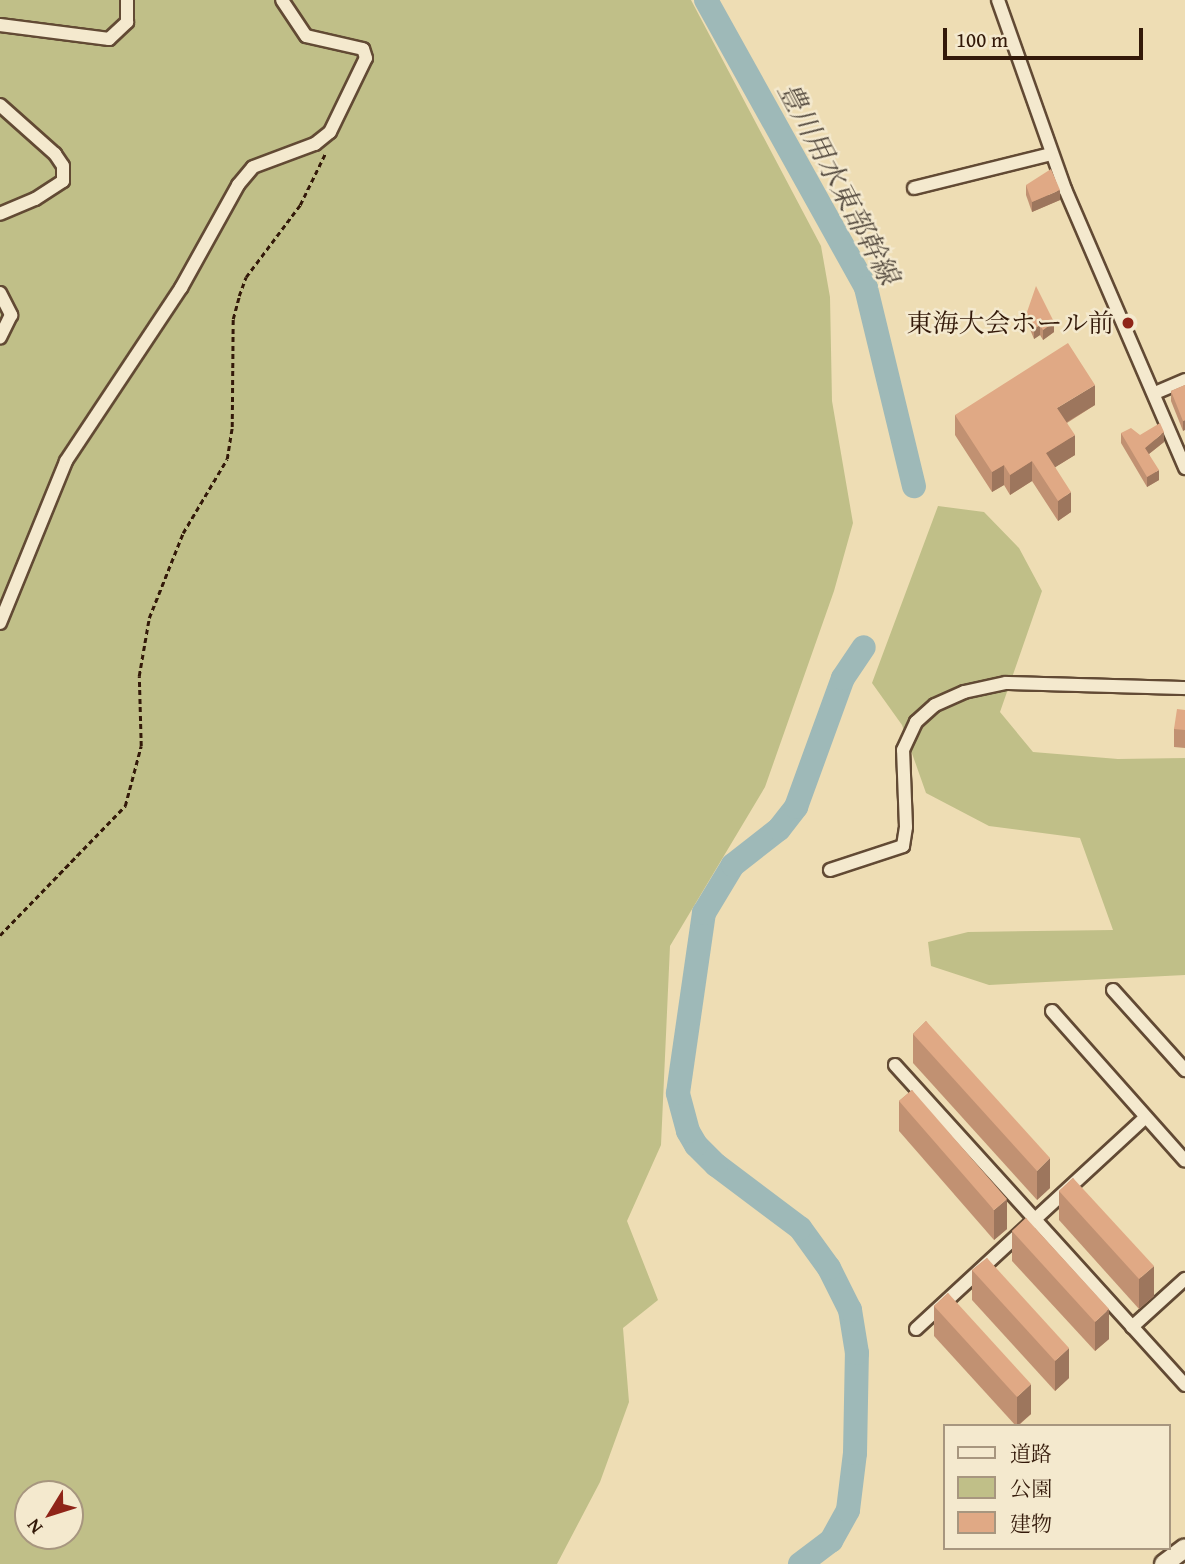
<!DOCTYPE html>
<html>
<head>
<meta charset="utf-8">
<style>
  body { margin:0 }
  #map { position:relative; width:1185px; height:1564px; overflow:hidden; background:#eeddb4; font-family:"Gentium Book Plus","Noto Serif JP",serif }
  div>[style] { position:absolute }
  .green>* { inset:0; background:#c0bf88 }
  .river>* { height:24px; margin:-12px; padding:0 12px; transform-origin:12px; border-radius:12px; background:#9eb9b8 }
  .path>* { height:2.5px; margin-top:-1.25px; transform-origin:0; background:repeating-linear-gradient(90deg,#331909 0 5px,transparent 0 8.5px) }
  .roads { filter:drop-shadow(2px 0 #624a34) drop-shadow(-2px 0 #624a34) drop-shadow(0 2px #624a34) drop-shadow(0 -2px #624a34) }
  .street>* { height:12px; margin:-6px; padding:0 6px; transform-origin:6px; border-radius:6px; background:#f4e9ce }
  .secondary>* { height:18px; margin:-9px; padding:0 9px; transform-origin:9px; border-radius:9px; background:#f4e9ce }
  .wall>* { inset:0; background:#c19172 }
  .shaded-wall>* { inset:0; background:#9d765d }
  .building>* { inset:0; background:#e0a985 }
  .dots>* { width:19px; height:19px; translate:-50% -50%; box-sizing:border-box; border:4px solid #f4e9ce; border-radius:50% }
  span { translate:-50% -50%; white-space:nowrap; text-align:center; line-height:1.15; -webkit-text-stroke:5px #f4e9ce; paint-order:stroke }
  .poi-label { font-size:26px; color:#331909 }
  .right { translate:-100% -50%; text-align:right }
  .water-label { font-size:28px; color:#53493e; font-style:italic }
  .legend { position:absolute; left:943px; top:1424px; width:228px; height:126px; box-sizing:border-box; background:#f4e9ce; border:2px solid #a7967f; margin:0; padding:9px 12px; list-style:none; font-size:21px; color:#331909 }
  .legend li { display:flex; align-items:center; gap:14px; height:35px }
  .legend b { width:35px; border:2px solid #a7967f }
  .north { position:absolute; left:14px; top:1480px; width:70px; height:70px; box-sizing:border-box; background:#f4e9ce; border:2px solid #a7967f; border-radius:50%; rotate:232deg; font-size:19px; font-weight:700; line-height:28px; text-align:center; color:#331909 }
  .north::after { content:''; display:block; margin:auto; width:24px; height:32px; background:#8f2418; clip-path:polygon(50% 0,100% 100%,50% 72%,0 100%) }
  .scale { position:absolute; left:943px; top:28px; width:200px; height:32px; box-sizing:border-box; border:4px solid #331909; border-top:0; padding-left:9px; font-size:21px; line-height:24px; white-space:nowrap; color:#331909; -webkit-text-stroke:5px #f4e9ce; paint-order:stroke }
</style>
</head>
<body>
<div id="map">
  <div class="green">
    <i style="clip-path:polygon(evenodd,0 0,691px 0,821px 246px,830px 297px,832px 401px,853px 523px,834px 591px,765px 787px,670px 946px,661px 1145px,627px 1221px,658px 1300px,623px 1328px,629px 1402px,600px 1482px,557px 1564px,0 1564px,0 0,28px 1494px,70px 1494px,70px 1536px,28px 1536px,28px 1494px)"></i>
    <i style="clip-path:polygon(938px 506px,984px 512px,1019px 548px,1042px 591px,1000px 712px,1033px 752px,1118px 759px,1185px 758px,1185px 975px,989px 985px,931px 966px,928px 942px,968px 932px,1113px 930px,1080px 838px,989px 826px,926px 793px,902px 725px,872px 683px)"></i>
  </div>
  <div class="river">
    <i style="left:706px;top:0;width:329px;rotate:60.9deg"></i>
    <i style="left:866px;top:288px;width:204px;rotate:76.4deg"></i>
    <i style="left:800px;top:1564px;width:39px;rotate:-37deg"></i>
    <i style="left:831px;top:1541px;width:35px;rotate:-61deg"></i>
    <i style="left:848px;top:1510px;width:57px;rotate:-83deg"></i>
    <i style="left:855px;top:1453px;width:100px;rotate:-88.9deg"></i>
    <i style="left:857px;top:1353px;width:44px;rotate:-99.2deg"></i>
    <i style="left:850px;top:1310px;width:47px;rotate:-116.6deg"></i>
    <i style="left:829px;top:1268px;width:49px;rotate:-125.9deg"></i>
    <i style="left:800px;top:1228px;width:105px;rotate:-143.1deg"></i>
    <i style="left:716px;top:1165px;width:28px;rotate:-135deg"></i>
    <i style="left:696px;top:1145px;width:16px;rotate:-120deg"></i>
    <i style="left:688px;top:1131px;width:39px;rotate:-105deg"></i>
    <i style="left:678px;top:1093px;width:182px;rotate:-81.8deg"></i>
    <i style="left:704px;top:913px;width:56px;rotate:-58.9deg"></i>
    <i style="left:733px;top:865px;width:58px;rotate:-38deg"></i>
    <i style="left:779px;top:829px;width:28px;rotate:-52deg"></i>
    <i style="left:796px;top:807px;width:137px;rotate:-70deg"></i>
    <i style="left:843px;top:678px;width:37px;rotate:-56deg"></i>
  </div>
  <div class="path">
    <i style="left:0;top:935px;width:180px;rotate:-45.9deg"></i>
    <i style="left:125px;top:806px;width:62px;rotate:-75.1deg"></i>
    <i style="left:141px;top:746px;width:70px;rotate:-91.6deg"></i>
    <i style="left:139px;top:676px;width:59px;rotate:-80.2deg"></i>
    <i style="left:149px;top:618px;width:92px;rotate:-68.2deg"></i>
    <i style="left:183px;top:533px;width:86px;rotate:-59.3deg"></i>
    <i style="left:227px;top:459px;width:32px;rotate:-81deg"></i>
    <i style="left:232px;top:427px;width:108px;rotate:-89.5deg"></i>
    <i style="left:233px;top:319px;width:24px;rotate:-75deg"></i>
    <i style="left:239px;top:296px;width:20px;rotate:-70deg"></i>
    <i style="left:246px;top:277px;width:90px;rotate:-53.1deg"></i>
    <i style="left:300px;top:205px;width:59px;rotate:-63.9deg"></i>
  </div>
  <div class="roads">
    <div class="street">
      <i style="left:998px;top:0;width:201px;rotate:70.5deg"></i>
      <i style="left:1065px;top:189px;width:304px;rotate:66.7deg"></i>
      <i style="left:0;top:25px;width:110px;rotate:7.3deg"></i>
      <i style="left:109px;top:39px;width:25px;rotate:-43deg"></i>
      <i style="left:127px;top:22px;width:22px;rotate:-90deg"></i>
      <i style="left:0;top:105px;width:74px;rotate:41.7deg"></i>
      <i style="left:55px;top:154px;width:14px;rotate:56deg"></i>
      <i style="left:63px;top:166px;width:15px;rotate:90deg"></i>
      <i style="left:63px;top:181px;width:33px;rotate:147deg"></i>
      <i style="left:35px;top:199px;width:38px;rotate:157deg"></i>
      <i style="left:914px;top:188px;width:141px;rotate:-13.9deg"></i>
      <i style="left:0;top:293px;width:25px;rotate:63deg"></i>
      <i style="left:11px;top:315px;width:25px;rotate:116deg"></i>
      <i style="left:1155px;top:393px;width:33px;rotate:-23deg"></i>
      <i style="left:0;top:623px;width:175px;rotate:-67.8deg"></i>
      <i style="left:66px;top:461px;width:208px;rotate:-56.4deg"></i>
      <i style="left:181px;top:288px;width:118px;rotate:-61deg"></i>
      <i style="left:238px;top:185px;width:23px;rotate:-50deg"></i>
      <i style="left:253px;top:167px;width:66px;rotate:-20.4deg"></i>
      <i style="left:315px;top:144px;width:19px;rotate:-39deg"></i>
      <i style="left:330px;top:132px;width:82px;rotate:-64.1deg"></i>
      <i style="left:366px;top:58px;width:9px;rotate:-108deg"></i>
      <i style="left:363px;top:49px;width:58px;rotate:-167.2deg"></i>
      <i style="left:306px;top:36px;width:43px;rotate:-123.7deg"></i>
      <i style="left:830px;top:870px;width:77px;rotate:-18.2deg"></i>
      <i style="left:903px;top:846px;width:19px;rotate:-81deg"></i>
      <i style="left:906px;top:827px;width:77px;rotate:-92.2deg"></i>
      <i style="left:903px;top:750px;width:31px;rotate:-65deg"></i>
      <i style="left:916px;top:722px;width:25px;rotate:-42deg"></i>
      <i style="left:935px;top:705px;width:32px;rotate:-24deg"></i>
      <i style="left:964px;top:692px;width:43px;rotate:-12.1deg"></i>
      <i style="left:1006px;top:683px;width:179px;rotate:1.6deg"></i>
      <i style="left:1113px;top:990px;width:108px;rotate:48deg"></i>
      <i style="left:1052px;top:1011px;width:200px;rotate:48.4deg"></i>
      <i style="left:895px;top:1065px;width:432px;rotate:47.8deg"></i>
      <i style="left:1132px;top:1327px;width:72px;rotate:-42.2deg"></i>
      <i style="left:916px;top:1329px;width:311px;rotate:-42.7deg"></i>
    </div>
    <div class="secondary">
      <i style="left:1164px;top:1564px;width:26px;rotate:-37deg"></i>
    </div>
  </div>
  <div class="wall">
    <i style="clip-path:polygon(1026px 185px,1060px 200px,1032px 212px,1026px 195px)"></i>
    <i style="clip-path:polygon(1027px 312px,1054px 332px,1043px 340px,1040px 335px,1034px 339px,1027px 322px)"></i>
    <i style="clip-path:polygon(1185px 385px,1183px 431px,1171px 401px,1171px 391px)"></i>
    <i style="clip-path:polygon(1095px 405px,1067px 423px,1075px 455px,1055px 467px,1071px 512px,1058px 521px,1032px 481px,1010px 495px,1004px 485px,992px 492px,955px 435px,955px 415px)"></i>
    <i style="clip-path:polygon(1121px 433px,1140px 435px,1164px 442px,1149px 454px,1159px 480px,1147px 487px,1121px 443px)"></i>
    <i style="clip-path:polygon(1185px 710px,1185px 748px,1174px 747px,1174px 729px)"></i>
    <i style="clip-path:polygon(926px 1021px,1050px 1188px,1037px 1200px,913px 1063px,913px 1034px)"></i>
    <i style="clip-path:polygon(912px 1090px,1007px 1229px,994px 1240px,899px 1131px,899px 1101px)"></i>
    <i style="clip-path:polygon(1073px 1178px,1154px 1296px,1139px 1309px,1059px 1220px,1059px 1191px)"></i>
    <i style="clip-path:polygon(1026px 1218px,1109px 1339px,1095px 1351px,1012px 1261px,1012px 1231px)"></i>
    <i style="clip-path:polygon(987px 1258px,1069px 1378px,1055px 1391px,972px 1300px,972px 1270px)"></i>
    <i style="clip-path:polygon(948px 1293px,1031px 1414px,1018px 1426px,1016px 1426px,934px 1336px,934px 1306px)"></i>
  </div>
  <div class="shaded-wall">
    <i style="clip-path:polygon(1060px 190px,1060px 200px,1032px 212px,1032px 202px)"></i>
    <i style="clip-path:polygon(1054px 322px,1054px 332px,1043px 340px,1043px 330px)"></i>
    <i style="clip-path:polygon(1040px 325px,1040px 335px,1034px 339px,1034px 329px)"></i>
    <i style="clip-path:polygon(1095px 385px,1095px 405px,1057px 428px,1057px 408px)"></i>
    <i style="clip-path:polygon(1185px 420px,1185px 430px,1183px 431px,1183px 421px)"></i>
    <i style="clip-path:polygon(1164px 432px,1164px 442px,1145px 457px,1145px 448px)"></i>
    <i style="clip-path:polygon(1075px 435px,1075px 455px,1046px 473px,1046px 453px)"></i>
    <i style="clip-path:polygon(1032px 461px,1032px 481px,1010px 495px,1010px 475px)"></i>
    <i style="clip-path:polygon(1004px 465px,1004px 485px,992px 492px,992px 472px)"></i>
    <i style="clip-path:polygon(1159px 470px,1159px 480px,1147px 487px,1147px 477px)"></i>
    <i style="clip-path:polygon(1071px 492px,1071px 512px,1058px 521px,1058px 501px)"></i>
    <i style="clip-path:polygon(1050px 1158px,1050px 1188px,1037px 1200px,1037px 1171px)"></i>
    <i style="clip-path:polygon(1007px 1199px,1007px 1229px,994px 1240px,994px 1210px)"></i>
    <i style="clip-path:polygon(1154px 1266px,1154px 1296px,1139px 1309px,1139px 1279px)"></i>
    <i style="clip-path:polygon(1109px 1309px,1109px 1339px,1095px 1351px,1095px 1322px)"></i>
    <i style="clip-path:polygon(1069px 1348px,1069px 1378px,1055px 1391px,1055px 1361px)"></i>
    <i style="clip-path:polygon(1031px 1384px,1031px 1414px,1017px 1426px,1017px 1397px)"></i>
  </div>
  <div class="building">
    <i style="clip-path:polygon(1051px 169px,1060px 190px,1032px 202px,1026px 185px)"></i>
    <i style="clip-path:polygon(1036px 286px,1054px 322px,1043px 330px,1040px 325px,1034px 329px,1027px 312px)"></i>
    <i style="clip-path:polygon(1068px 343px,1095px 385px,1057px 408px,1075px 435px,1046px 453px,1071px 492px,1058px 501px,1032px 461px,1010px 475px,1004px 465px,992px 472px,955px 415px)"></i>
    <i style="clip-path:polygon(1185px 385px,1185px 420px,1183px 421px,1171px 391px)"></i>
    <i style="clip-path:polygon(1160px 423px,1164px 432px,1145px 448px,1159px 470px,1147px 477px,1121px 433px,1131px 428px,1140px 435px)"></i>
    <i style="clip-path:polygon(1177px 709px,1185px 710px,1185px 730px,1174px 729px)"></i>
    <i style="clip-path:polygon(926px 1021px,1050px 1158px,1037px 1171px,913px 1034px)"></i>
    <i style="clip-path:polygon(912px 1090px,1007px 1199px,994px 1210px,899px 1101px)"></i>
    <i style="clip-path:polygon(1073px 1178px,1154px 1266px,1139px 1279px,1059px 1191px)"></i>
    <i style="clip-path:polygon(1026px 1218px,1109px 1309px,1095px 1322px,1012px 1231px)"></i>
    <i style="clip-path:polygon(987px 1258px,1069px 1348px,1055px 1361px,972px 1270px)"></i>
    <i style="clip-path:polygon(948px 1293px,1031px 1384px,1017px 1397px,934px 1306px)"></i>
  </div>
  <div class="dots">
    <i style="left:1128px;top:323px;background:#8f2418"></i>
  </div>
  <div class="poi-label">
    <span class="right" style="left:1114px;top:323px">東海大会ホール前</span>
  </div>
  <div class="water-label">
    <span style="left:839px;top:183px;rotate:62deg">豊川用水東部幹線</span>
  </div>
  <ul class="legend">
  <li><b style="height:9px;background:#f4e9ce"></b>道路</li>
  <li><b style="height:19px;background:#c0bf88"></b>公園</li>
  <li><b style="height:19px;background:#e0a985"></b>建物</li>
  </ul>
  <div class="north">N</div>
  <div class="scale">100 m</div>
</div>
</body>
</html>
